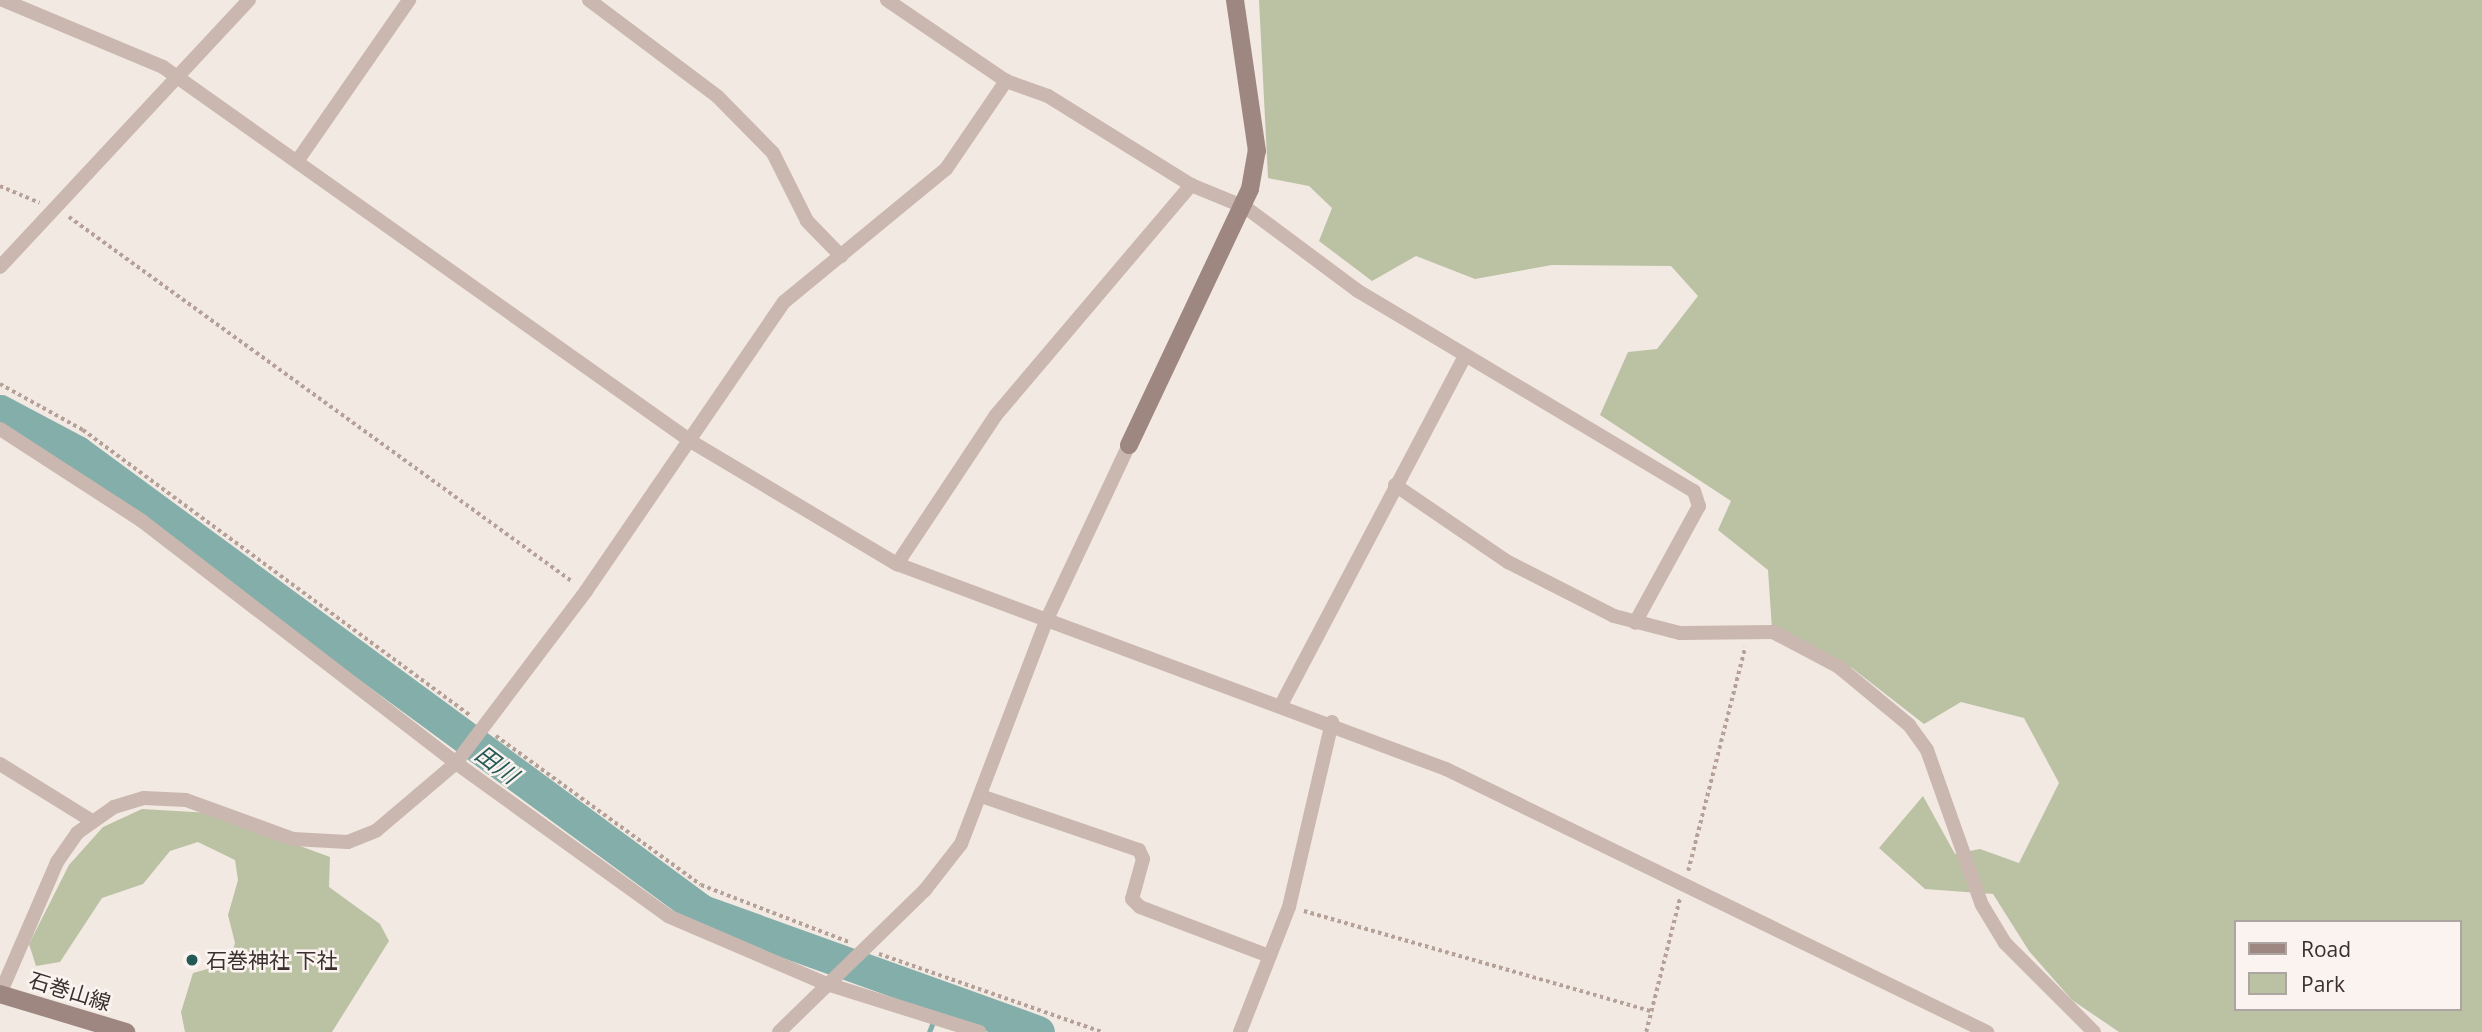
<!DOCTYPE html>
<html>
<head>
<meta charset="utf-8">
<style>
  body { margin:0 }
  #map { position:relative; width:2482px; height:1032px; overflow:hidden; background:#f2e9e2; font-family:"Open Sans","Noto Sans JP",sans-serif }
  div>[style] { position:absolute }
  .green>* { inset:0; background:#bbc1a3 }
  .stream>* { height:5px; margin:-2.5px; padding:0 2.5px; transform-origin:2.5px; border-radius:2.5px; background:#83aeaa }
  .river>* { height:33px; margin:-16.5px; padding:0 16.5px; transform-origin:16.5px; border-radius:16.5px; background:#83aeaa }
  .path>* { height:3.5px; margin-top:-1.75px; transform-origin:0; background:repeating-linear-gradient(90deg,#b6a199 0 3.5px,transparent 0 7px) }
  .street>* { height:14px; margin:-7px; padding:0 7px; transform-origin:7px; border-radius:7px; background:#cab7af }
  .secondary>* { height:18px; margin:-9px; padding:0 9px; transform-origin:9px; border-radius:9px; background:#9e8780 }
  .dots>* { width:19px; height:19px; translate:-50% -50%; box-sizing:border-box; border:4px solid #faf3ef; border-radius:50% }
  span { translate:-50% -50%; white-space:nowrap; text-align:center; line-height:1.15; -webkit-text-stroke:5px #faf3ef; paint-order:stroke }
  .poi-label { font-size:21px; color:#3a2f2c }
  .left { translate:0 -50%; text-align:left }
  .street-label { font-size:21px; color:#3a2f2c }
  .water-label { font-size:23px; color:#245955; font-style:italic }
  .legend { position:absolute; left:2234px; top:920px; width:228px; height:91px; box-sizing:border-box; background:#faf3ef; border:2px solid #ada5a1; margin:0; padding:9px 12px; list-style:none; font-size:21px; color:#3a2f2c }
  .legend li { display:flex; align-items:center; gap:14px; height:35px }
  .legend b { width:35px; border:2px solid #ada5a1 }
</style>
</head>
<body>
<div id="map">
  <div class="green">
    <i style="clip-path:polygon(evenodd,1259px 0,2482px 0,2482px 1032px,2119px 1032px,2072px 1000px,2029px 951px,1993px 894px,1925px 889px,1879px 848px,1923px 796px,1955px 854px,1980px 849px,2019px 863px,2059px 783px,2024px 718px,1961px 702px,1924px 724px,1852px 668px,1772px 629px,1768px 570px,1718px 530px,1731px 501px,1600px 415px,1628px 352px,1657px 349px,1698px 296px,1671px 266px,1552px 265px,1475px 279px,1416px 256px,1372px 281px,1319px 241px,1332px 208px,1309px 186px,1268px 178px,1259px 0,2235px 922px,2459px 922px,2459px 1009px,2235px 1009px,2235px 922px)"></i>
    <i style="clip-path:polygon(142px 809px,210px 813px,330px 857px,329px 887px,380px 924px,389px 941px,332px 1032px,185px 1032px,181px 1012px,193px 973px,229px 963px,235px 943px,228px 915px,238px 880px,235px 860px,198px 842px,170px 851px,143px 884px,102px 898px,60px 962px,36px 966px,29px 944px,69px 865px,103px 827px)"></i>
  </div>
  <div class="stream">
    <i style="left:929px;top:1032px;width:35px;rotate:-68deg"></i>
  </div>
  <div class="river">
    <i style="left:0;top:411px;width:87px;rotate:28deg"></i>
    <i style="left:77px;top:452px;width:775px;rotate:36.29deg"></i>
    <i style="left:702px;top:911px;width:357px;rotate:19.8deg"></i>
  </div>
  <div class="path">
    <i style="left:0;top:186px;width:43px;rotate:23deg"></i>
    <i style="left:69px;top:217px;width:622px;rotate:35.91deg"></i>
    <i style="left:0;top:384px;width:95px;rotate:29deg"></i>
    <i style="left:83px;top:430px;width:482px;rotate:36.4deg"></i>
    <i style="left:496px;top:736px;width:253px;rotate:36deg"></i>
    <i style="left:701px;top:885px;width:159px;rotate:21.1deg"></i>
    <i style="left:1688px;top:871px;width:231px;rotate:-75.7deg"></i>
    <i style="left:1304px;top:911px;width:361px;rotate:16.1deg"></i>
    <i style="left:879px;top:954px;width:236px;rotate:19.3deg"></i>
    <i style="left:1646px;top:1032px;width:138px;rotate:-75.8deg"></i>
  </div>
  <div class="street">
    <i style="left:3px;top:0;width:173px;rotate:22.7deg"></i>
    <i style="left:163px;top:67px;width:648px;rotate:35.33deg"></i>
    <i style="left:692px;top:442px;width:239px;rotate:30.8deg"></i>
    <i style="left:897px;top:564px;width:586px;rotate:20.48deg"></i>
    <i style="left:1446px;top:769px;width:602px;rotate:25.93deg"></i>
    <i style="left:589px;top:0;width:161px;rotate:36.9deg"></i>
    <i style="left:718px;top:97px;width:78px;rotate:45.5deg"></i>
    <i style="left:773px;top:153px;width:76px;rotate:63.4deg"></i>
    <i style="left:807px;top:221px;width:49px;rotate:45.8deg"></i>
    <i style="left:887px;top:0;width:144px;rotate:34.2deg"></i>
    <i style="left:1006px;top:81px;width:45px;rotate:19.7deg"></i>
    <i style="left:1048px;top:96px;width:168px;rotate:31.9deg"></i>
    <i style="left:1191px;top:185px;width:58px;rotate:22.2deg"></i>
    <i style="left:1245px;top:207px;width:141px;rotate:36.6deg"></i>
    <i style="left:1358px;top:291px;width:391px;rotate:30.8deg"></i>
    <i style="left:1694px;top:491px;width:16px;rotate:72deg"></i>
    <i style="left:1699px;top:506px;width:133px;rotate:118.7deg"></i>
    <i style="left:298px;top:160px;width:195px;rotate:-55.2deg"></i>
    <i style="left:0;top:267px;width:365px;rotate:-47deg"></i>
    <i style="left:0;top:429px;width:169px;rotate:32.9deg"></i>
    <i style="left:142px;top:521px;width:396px;rotate:37.6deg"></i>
    <i style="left:456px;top:763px;width:261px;rotate:35.8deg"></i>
    <i style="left:668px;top:916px;width:170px;rotate:23.2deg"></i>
    <i style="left:824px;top:983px;width:163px;rotate:17.5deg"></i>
    <i style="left:1395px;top:485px;width:137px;rotate:34.3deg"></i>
    <i style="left:1508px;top:562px;width:119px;rotate:27deg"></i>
    <i style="left:1614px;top:616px;width:68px;rotate:14.4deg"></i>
    <i style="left:1680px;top:633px;width:93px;rotate:-0.6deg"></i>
    <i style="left:1773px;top:632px;width:75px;rotate:27.9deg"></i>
    <i style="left:1839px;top:667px;width:91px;rotate:39.6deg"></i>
    <i style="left:1909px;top:725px;width:31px;rotate:54deg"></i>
    <i style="left:1927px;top:750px;width:164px;rotate:70.5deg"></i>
    <i style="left:1982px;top:905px;width:44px;rotate:58.8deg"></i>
    <i style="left:2005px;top:943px;width:126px;rotate:45deg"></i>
    <i style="left:897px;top:564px;width:179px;rotate:-56.4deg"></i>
    <i style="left:996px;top:415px;width:302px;rotate:-49.7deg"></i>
    <i style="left:1281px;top:705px;width:395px;rotate:-62.2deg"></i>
    <i style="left:0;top:764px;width:108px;rotate:31.8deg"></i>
    <i style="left:981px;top:796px;width:167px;rotate:18.9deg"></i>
    <i style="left:1139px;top:850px;width:10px;rotate:66deg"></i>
    <i style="left:1143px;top:859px;width:41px;rotate:105.4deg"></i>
    <i style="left:1132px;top:899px;width:11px;rotate:45deg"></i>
    <i style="left:1140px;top:907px;width:138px;rotate:20.8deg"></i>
    <i style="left:0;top:994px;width:144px;rotate:-66.6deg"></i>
    <i style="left:57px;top:862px;width:35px;rotate:-55deg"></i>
    <i style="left:77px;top:833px;width:45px;rotate:-35.1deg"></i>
    <i style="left:114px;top:807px;width:31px;rotate:-17deg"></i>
    <i style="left:144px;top:798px;width:42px;rotate:2.7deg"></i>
    <i style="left:186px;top:800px;width:114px;rotate:20deg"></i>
    <i style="left:293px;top:839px;width:55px;rotate:3.1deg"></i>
    <i style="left:348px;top:842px;width:31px;rotate:-22deg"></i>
    <i style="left:377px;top:830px;width:104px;rotate:-40.3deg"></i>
    <i style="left:456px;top:763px;width:216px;rotate:-52.9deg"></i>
    <i style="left:586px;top:591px;width:350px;rotate:-55.6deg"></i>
    <i style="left:784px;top:302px;width:210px;rotate:-39.4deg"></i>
    <i style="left:946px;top:169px;width:107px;rotate:-55.7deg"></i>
    <i style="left:779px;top:1032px;width:204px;rotate:-44.2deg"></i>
    <i style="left:925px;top:890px;width:58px;rotate:-52deg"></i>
    <i style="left:961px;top:844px;width:241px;rotate:-69.1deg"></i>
    <i style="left:1047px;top:619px;width:192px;rotate:-64.8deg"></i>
    <i style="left:1240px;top:1032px;width:134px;rotate:-68.6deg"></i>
    <i style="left:1289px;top:907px;width:190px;rotate:-76.9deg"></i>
  </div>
  <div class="secondary">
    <i style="left:1129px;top:445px;width:283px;rotate:-64.7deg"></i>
    <i style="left:1250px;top:189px;width:39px;rotate:-80deg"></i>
    <i style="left:1257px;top:151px;width:153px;rotate:-98.3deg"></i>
    <i style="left:0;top:994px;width:132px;rotate:16.8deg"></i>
  </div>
  <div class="dots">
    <i style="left:192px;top:960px;background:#245955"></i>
  </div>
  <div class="poi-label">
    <span class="left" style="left:206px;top:960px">石巻神社 下社</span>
  </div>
  <div class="street-label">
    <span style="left:70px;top:991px;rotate:17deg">石巻山線</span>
  </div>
  <div class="water-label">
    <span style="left:497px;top:764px;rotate:37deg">田川</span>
  </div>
  <ul class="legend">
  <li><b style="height:9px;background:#9e8780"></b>Road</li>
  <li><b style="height:19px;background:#bbc1a3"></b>Park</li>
  </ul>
</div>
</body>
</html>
